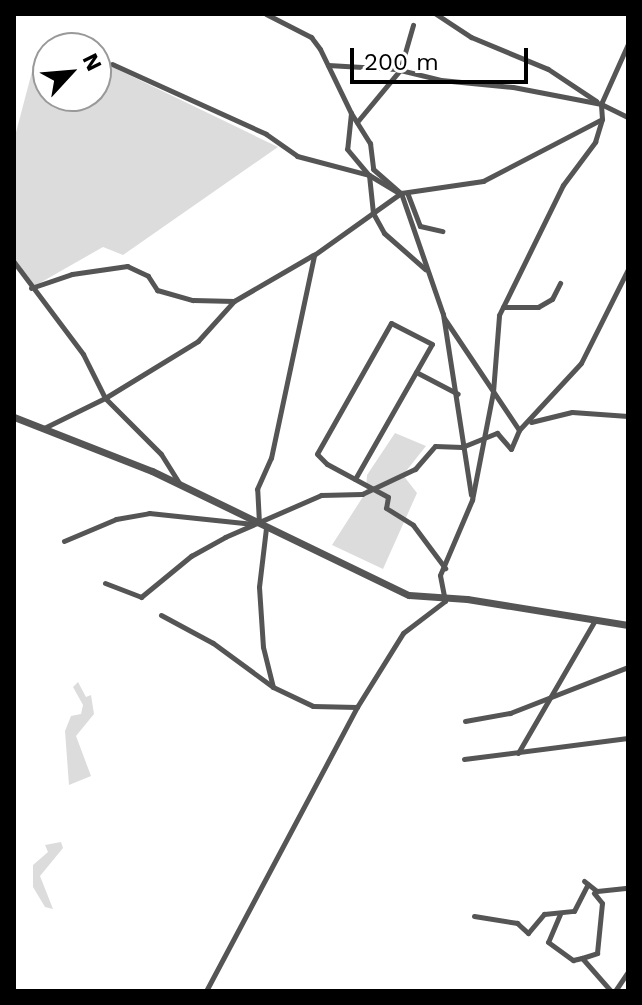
<!DOCTYPE html>
<html>
<head>
<meta charset="utf-8">
<style>
  body { margin:0 }
  #map { position:relative; width:642px; height:1005px; overflow:hidden; background:#fff; font-family:"Work Sans",sans-serif }
  div>[style] { position:absolute }
  .green>* { inset:0; background:#dcdcdc }
  .minor>* { height:5px; margin:-2.5px; padding:0 2.5px; transform-origin:2.5px; border-radius:2.5px; background:#555 }
  .tertiary>* { height:7px; margin:-3.5px; padding:0 3.5px; transform-origin:3.5px; border-radius:3.5px; background:#555 }
  span { translate:-50% -50%; white-space:nowrap; text-align:center; line-height:1.15; -webkit-text-stroke:7px #fff; paint-order:stroke }
  .frame { position:absolute; inset:0; border:16px solid #000; pointer-events:none }
  .north { position:absolute; left:32px; top:32px; width:80px; height:80px; box-sizing:border-box; background:#fff; border:2px solid #999; border-radius:50%; rotate:64deg; font-size:22px; font-weight:700; line-height:32px; text-align:center; color:#000 }
  .north::after { content:''; display:block; margin:auto; width:28px; height:36px; background:#000; clip-path:polygon(50% 0,100% 100%,50% 72%,0 100%) }
  .scale { position:absolute; left:350px; top:48px; width:178px; height:36px; box-sizing:border-box; border:4px solid #000; border-top:0; padding-left:10px; font-size:24px; line-height:28px; white-space:nowrap; color:#000; -webkit-text-stroke:6px #fff; paint-order:stroke }
</style>
</head>
<body>
<div id="map">
  <div class="green">
    <i style="clip-path:polygon(96px 59px,278px 147px,123px 255px,103px 247px,31px 288px,14px 262px,14px 140px,34px 64px,48px 63px,48px 96px,96px 96px)"></i>
    <i style="clip-path:polygon(395px 433px,426px 446px,403px 475px,417px 493px,383px 569px,332px 545px,366px 492px,367px 475px)"></i>
    <i style="clip-path:polygon(78px 682px,86px 697px,91px 695px,94px 714px,76px 736px,91px 776px,69px 785px,65px 731px,71px 716px,81px 714px,83px 705px,73px 687px)"></i>
    <i style="clip-path:polygon(61px 842px,63px 848px,40px 876px,53px 909px,45px 907px,33px 887px,33px 865px,48px 852px,45px 845px)"></i>
  </div>
  <div class="minor">
    <i style="left:266px;top:14px;width:51px;rotate:27.1deg"></i>
    <i style="left:311px;top:37px;width:15px;rotate:53deg"></i>
    <i style="left:320px;top:49px;width:71px;rotate:64.2deg"></i>
    <i style="left:351px;top:113px;width:36px;rotate:96deg"></i>
    <i style="left:347px;top:149px;width:34px;rotate:50deg"></i>
    <i style="left:369px;top:175px;width:38px;rotate:84deg"></i>
    <i style="left:373px;top:213px;width:23px;rotate:61deg"></i>
    <i style="left:384px;top:233px;width:55px;rotate:41.3deg"></i>
    <i style="left:436px;top:14px;width:42px;rotate:33.3deg"></i>
    <i style="left:471px;top:37px;width:83px;rotate:22.6deg"></i>
    <i style="left:548px;top:69px;width:58px;rotate:33.7deg"></i>
    <i style="left:112px;top:64px;width:169px;rotate:24.4deg"></i>
    <i style="left:266px;top:134px;width:38px;rotate:35deg"></i>
    <i style="left:297px;top:156px;width:74px;rotate:14.8deg"></i>
    <i style="left:369px;top:175px;width:35px;rotate:31deg"></i>
    <i style="left:328px;top:65px;width:68px;rotate:3.4deg"></i>
    <i style="left:396px;top:69px;width:46px;rotate:13.7deg"></i>
    <i style="left:441px;top:80px;width:72px;rotate:5.6deg"></i>
    <i style="left:513px;top:87px;width:90px;rotate:10.9deg"></i>
    <i style="left:601px;top:104px;width:30px;rotate:26deg"></i>
    <i style="left:351px;top:113px;width:36px;rotate:58deg"></i>
    <i style="left:370px;top:143px;width:26px;rotate:83deg"></i>
    <i style="left:373px;top:169px;width:37px;rotate:41deg"></i>
    <i style="left:401px;top:193px;width:128px;rotate:70.9deg"></i>
    <i style="left:443px;top:314px;width:183px;rotate:81.2deg"></i>
    <i style="left:357px;top:122px;width:67px;rotate:-50.4deg"></i>
    <i style="left:400px;top:70px;width:47px;rotate:-73.9deg"></i>
    <i style="left:408px;top:195px;width:33px;rotate:69deg"></i>
    <i style="left:420px;top:226px;width:23px;rotate:13deg"></i>
    <i style="left:14px;top:262px;width:115px;rotate:53.1deg"></i>
    <i style="left:83px;top:354px;width:49px;rotate:63.4deg"></i>
    <i style="left:105px;top:398px;width:79px;rotate:45deg"></i>
    <i style="left:161px;top:454px;width:36px;rotate:58deg"></i>
    <i style="left:31px;top:288px;width:43px;rotate:-18.9deg"></i>
    <i style="left:72px;top:274px;width:56px;rotate:-8.3deg"></i>
    <i style="left:127px;top:266px;width:23px;rotate:25deg"></i>
    <i style="left:148px;top:276px;width:17px;rotate:57deg"></i>
    <i style="left:157px;top:290px;width:37px;rotate:16deg"></i>
    <i style="left:193px;top:300px;width:41px;rotate:1.4deg"></i>
    <i style="left:503px;top:307px;width:35px"></i>
    <i style="left:538px;top:307px;width:16px;rotate:-30deg"></i>
    <i style="left:552px;top:299px;width:18px;rotate:-63deg"></i>
    <i style="left:444px;top:318px;width:135px;rotate:56.2deg"></i>
    <i style="left:416px;top:372px;width:47px;rotate:27.6deg"></i>
    <i style="left:531px;top:422px;width:42px;rotate:-13.7deg"></i>
    <i style="left:572px;top:412px;width:56px;rotate:4.1deg"></i>
    <i style="left:44px;top:428px;width:68px;rotate:-26.2deg"></i>
    <i style="left:105px;top:398px;width:109px;rotate:-31.5deg"></i>
    <i style="left:198px;top:341px;width:54px;rotate:-48deg"></i>
    <i style="left:234px;top:301px;width:91px;rotate:-30.2deg"></i>
    <i style="left:355px;top:479px;width:155px;rotate:-60.3deg"></i>
    <i style="left:432px;top:344px;width:46px;rotate:-152.9deg"></i>
    <i style="left:391px;top:323px;width:150px;rotate:119.5deg"></i>
    <i style="left:317px;top:454px;width:14px;rotate:45deg"></i>
    <i style="left:327px;top:464px;width:69px;rotate:28.4deg"></i>
    <i style="left:388px;top:497px;width:11px;rotate:100deg"></i>
    <i style="left:386px;top:508px;width:32px;rotate:32deg"></i>
    <i style="left:413px;top:525px;width:54px;rotate:53.3deg"></i>
    <i style="left:259px;top:523px;width:34px;rotate:-93deg"></i>
    <i style="left:257px;top:489px;width:34px;rotate:-66deg"></i>
    <i style="left:271px;top:458px;width:208px;rotate:-78deg"></i>
    <i style="left:314px;top:255px;width:107px;rotate:-35.5deg"></i>
    <i style="left:401px;top:193px;width:83px;rotate:-8.3deg"></i>
    <i style="left:483px;top:181px;width:134px;rotate:-27.5deg"></i>
    <i style="left:266px;top:528px;width:59px;rotate:96.8deg"></i>
    <i style="left:259px;top:587px;width:60px;rotate:86.2deg"></i>
    <i style="left:263px;top:647px;width:41px;rotate:76deg"></i>
    <i style="left:64px;top:541px;width:56px;rotate:-22.9deg"></i>
    <i style="left:116px;top:519px;width:34px;rotate:-10deg"></i>
    <i style="left:149px;top:513px;width:105px;rotate:6deg"></i>
    <i style="left:105px;top:583px;width:39px;rotate:21deg"></i>
    <i style="left:141px;top:597px;width:65px;rotate:-39.4deg"></i>
    <i style="left:191px;top:556px;width:39px;rotate:-29deg"></i>
    <i style="left:225px;top:537px;width:105px;rotate:-23.6deg"></i>
    <i style="left:321px;top:495px;width:41px;rotate:-1.4deg"></i>
    <i style="left:362px;top:494px;width:59px;rotate:-25.3deg"></i>
    <i style="left:415px;top:469px;width:30px;rotate:-49deg"></i>
    <i style="left:435px;top:446px;width:27px;rotate:2deg"></i>
    <i style="left:462px;top:447px;width:38px;rotate:-22deg"></i>
    <i style="left:497px;top:433px;width:21px;rotate:49deg"></i>
    <i style="left:511px;top:449px;width:21px;rotate:-67deg"></i>
    <i style="left:519px;top:430px;width:91px;rotate:-47.2deg"></i>
    <i style="left:581px;top:363px;width:105px;rotate:-63.4deg"></i>
    <i style="left:161px;top:615px;width:59px;rotate:28.3deg"></i>
    <i style="left:213px;top:643px;width:74px;rotate:36.3deg"></i>
    <i style="left:273px;top:687px;width:44px;rotate:25.4deg"></i>
    <i style="left:313px;top:706px;width:44px;rotate:1.3deg"></i>
    <i style="left:465px;top:721px;width:46px;rotate:-10.1deg"></i>
    <i style="left:510px;top:713px;width:127px;rotate:-21.3deg"></i>
    <i style="left:518px;top:753px;width:154px;rotate:-59.9deg"></i>
    <i style="left:464px;top:759px;width:165px;rotate:-7.3deg"></i>
    <i style="left:584px;top:881px;width:16px;rotate:38deg"></i>
    <i style="left:597px;top:891px;width:31px;rotate:-6deg"></i>
    <i style="left:560px;top:914px;width:30px;rotate:113deg"></i>
    <i style="left:548px;top:942px;width:31px;rotate:36deg"></i>
    <i style="left:573px;top:960px;width:9px;rotate:-13deg"></i>
    <i style="left:582px;top:958px;width:44px;rotate:48.7deg"></i>
    <i style="left:474px;top:916px;width:44px;rotate:9.2deg"></i>
    <i style="left:517px;top:923px;width:15px;rotate:42deg"></i>
    <i style="left:528px;top:933px;width:25px;rotate:-50deg"></i>
    <i style="left:544px;top:914px;width:30px;rotate:-6deg"></i>
    <i style="left:574px;top:911px;width:30px;rotate:-63deg"></i>
    <i style="left:582px;top:958px;width:16px;rotate:-18deg"></i>
    <i style="left:597px;top:953px;width:50px;rotate:-84.3deg"></i>
    <i style="left:602px;top:903px;width:13px;rotate:-129deg"></i>
    <i style="left:206px;top:991px;width:322px;rotate:-62deg"></i>
    <i style="left:357px;top:707px;width:87px;rotate:-58.1deg"></i>
    <i style="left:403px;top:633px;width:53px;rotate:-37.3deg"></i>
    <i style="left:445px;top:601px;width:26px;rotate:-101deg"></i>
    <i style="left:440px;top:575px;width:82px;rotate:-66.9deg"></i>
    <i style="left:472px;top:500px;width:110px;rotate:-79deg"></i>
    <i style="left:493px;top:392px;width:77px;rotate:-85.5deg"></i>
    <i style="left:499px;top:315px;width:145px;rotate:-63.8deg"></i>
    <i style="left:563px;top:185px;width:54px;rotate:-53.3deg"></i>
    <i style="left:595px;top:142px;width:24px;rotate:-73deg"></i>
    <i style="left:602px;top:119px;width:15px;rotate:-94deg"></i>
    <i style="left:601px;top:104px;width:66px;rotate:-65.8deg"></i>
    <i style="left:615px;top:991px;width:23px;rotate:-56deg"></i>
  </div>
  <div class="tertiary">
    <i style="left:14px;top:417px;width:148px;rotate:21.4deg"></i>
    <i style="left:152px;top:471px;width:285px;rotate:25.8deg"></i>
    <i style="left:409px;top:595px;width:58px;rotate:3.9deg"></i>
    <i style="left:467px;top:599px;width:163px;rotate:9.2deg"></i>
  </div>
  <div class="frame"></div>
  <div class="north">N</div>
  <div class="scale">200 m</div>
</div>
</body>
</html>
